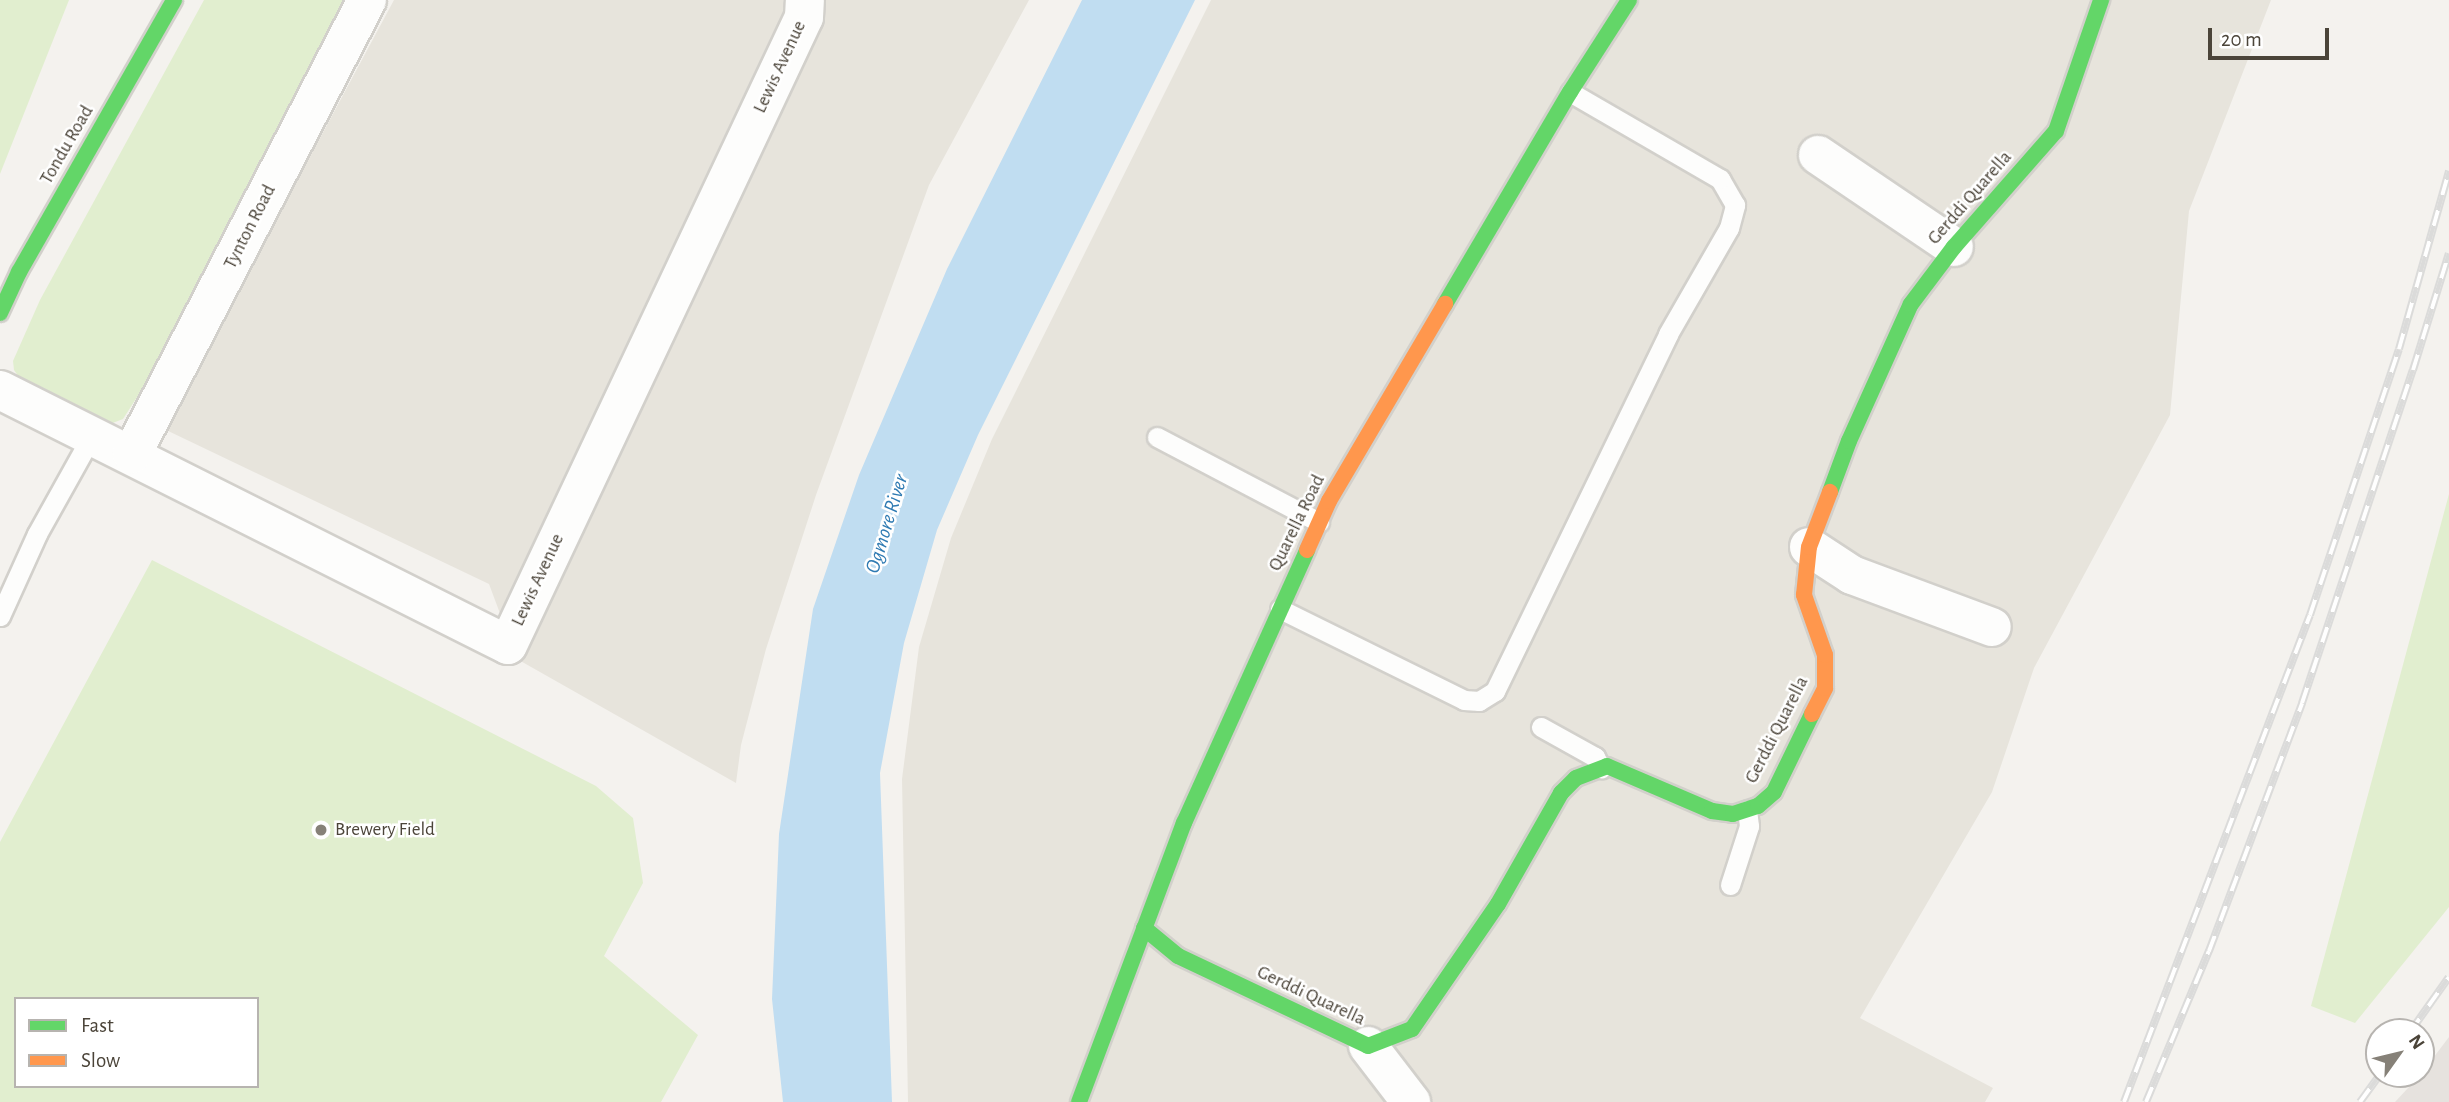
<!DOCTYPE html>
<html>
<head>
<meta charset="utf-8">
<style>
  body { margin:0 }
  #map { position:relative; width:2449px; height:1102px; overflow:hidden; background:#f4f2ee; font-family:"Alegreya Sans",sans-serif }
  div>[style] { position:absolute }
  .residential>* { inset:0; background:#e7e4dc }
  .industrial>* { inset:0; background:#e6e2de }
  .green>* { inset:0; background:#e1eecf }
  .water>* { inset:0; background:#c0ddf1 }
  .roads { filter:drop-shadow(2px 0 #d2d0cb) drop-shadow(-2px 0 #d2d0cb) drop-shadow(0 2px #d2d0cb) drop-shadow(0 -2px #d2d0cb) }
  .lane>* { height:19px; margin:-9.5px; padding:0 9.5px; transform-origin:9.5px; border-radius:9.5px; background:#fdfdfc }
  .street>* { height:38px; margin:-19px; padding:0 19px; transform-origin:19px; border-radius:19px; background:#fdfdfc }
  .fast>* { height:16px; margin:-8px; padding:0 8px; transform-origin:8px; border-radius:8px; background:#63d668 }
  .slow>* { height:16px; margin:-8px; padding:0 8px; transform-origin:8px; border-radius:8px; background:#ff974d }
  .rail>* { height:8px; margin-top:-4px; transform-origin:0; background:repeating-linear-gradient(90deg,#fff 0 16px,#dbdbda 0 32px); box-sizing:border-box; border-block:2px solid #dbdbda }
  .dots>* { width:19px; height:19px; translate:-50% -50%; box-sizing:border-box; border:4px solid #fff; border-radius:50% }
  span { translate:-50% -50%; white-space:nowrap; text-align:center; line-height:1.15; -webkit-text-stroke:5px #fff; paint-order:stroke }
  .street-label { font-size:19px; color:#4b4439 }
  .poi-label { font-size:19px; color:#4b4439 }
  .left { translate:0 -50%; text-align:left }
  .water-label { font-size:21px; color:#2e7ab2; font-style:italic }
  .legend { position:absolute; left:14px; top:997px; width:245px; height:91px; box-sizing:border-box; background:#fff; border:2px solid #b7b4b0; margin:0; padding:9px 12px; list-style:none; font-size:21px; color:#4b4439 }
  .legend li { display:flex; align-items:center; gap:14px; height:35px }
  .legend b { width:35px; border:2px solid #b7b4b0 }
  .north { position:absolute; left:2365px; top:1018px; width:70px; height:70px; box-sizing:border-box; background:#fff; border:2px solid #b7b4b0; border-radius:50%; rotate:56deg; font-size:19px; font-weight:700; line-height:28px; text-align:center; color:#4b4439 }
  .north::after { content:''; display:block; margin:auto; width:24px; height:32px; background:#868178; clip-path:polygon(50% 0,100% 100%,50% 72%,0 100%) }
  .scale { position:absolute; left:2208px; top:28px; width:121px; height:32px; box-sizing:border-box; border:4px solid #4b4439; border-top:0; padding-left:9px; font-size:21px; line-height:24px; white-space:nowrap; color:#4b4439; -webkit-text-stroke:5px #fff; paint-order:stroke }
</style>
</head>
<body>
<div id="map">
  <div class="residential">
    <i style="clip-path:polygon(394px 0,1029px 0,929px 185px,816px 495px,766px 649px,741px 745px,736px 783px,517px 659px,489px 584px,164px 429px)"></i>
    <i style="clip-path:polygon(1211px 0,2271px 0,2189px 211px,2170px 415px,2034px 668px,1992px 792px,1860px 1018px,1993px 1088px,1985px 1102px,908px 1102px,902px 779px,919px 647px,951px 538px,992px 439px)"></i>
  </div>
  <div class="industrial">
    <i style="clip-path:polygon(2449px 1037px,2449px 1102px,2395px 1102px,2421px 1074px)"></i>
  </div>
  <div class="green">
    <i style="clip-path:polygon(0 0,69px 0,0 174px)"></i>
    <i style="clip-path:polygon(204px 0,349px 0,141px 391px,123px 419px,110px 424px,21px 380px,14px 370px,13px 361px,40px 300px)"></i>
    <i style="clip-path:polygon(2449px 494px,2449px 907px,2355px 1023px,2311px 1006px)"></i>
    <i style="clip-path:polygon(evenodd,152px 560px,596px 786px,633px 818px,643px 883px,604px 956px,698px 1035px,661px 1102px,0 1102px,0 842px,152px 560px,16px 999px,257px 999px,257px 1086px,16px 1086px,16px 999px)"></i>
  </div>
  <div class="water">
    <i style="clip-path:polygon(1082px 0,1195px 0,978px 435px,937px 530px,904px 643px,880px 773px,892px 1102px,783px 1102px,772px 999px,779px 834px,813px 609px,859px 475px,947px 269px)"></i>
  </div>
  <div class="roads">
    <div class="lane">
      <i style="left:1157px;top:437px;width:183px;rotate:27.7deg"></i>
      <i style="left:1280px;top:609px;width:205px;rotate:26.3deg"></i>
      <i style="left:1464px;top:700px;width:15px;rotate:4deg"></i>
      <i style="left:1479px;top:701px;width:19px;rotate:-32deg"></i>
      <i style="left:1495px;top:691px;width:397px;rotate:-64.1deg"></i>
      <i style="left:1668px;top:334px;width:122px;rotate:-60.1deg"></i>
      <i style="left:1729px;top:228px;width:24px;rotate:-75deg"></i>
      <i style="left:1735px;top:205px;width:30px;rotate:-120deg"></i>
      <i style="left:1720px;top:179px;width:173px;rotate:-149.9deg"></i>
      <i style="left:0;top:616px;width:90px;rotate:-65.7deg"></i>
      <i style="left:37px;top:534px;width:113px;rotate:-60.9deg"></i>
      <i style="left:1541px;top:727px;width:62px;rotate:29.1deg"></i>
      <i style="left:1595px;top:757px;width:13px;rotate:61deg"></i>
      <i style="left:1730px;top:885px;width:62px;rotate:-72.1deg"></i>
      <i style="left:1749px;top:826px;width:16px;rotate:-97deg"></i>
    </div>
    <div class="street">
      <i style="left:1818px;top:155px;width:164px;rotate:34.1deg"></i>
      <i style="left:0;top:390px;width:568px;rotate:26.66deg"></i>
      <i style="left:508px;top:645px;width:694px;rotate:-64.76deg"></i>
      <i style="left:804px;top:17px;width:17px;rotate:-87deg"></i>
      <i style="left:132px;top:454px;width:511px;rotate:-62.63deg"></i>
      <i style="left:1809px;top:547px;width:51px;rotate:33.1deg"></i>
      <i style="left:1852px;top:575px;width:149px;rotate:20.4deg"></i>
      <i style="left:1368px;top:1046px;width:71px;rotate:52.5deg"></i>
    </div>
    <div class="fast">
      <i style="left:1445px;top:304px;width:246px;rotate:-59.5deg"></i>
      <i style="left:1570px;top:92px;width:109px;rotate:-57.3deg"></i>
      <i style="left:0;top:313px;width:45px;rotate:-65.1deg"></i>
      <i style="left:19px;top:272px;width:313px;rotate:-60.3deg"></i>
      <i style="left:1830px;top:492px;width:54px;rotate:-69.6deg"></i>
      <i style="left:1849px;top:441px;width:150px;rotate:-65.7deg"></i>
      <i style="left:1911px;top:304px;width:71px;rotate:-53deg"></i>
      <i style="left:1954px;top:247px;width:154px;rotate:-48.7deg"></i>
      <i style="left:2056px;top:131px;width:139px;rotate:-71deg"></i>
      <i style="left:1144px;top:928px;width:44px;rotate:39.5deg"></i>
      <i style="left:1178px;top:956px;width:210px;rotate:25.3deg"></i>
      <i style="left:1368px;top:1046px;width:47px;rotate:-21.1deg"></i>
      <i style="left:1412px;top:1029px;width:152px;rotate:-55.5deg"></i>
      <i style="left:1498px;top:904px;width:128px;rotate:-60.4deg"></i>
      <i style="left:1561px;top:793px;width:21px;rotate:-45deg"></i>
      <i style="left:1576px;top:778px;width:33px;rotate:-21deg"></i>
      <i style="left:1607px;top:766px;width:114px;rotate:23.2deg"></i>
      <i style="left:1712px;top:811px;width:21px;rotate:8deg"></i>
      <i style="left:1733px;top:814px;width:26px;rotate:-18deg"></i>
      <i style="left:1758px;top:806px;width:21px;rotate:-41deg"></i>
      <i style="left:1774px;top:792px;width:87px;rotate:-64deg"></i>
      <i style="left:1079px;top:1102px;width:298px;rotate:-69.4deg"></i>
      <i style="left:1184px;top:823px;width:299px;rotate:-65.7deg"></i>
    </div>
    <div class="slow">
      <i style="left:1307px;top:550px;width:54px;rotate:-65.8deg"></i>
      <i style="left:1329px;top:501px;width:229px;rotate:-59.5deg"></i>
      <i style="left:1812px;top:714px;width:29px;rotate:-63deg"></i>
      <i style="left:1825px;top:688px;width:33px;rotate:-90deg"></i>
      <i style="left:1825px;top:655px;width:64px;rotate:-109.3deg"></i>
      <i style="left:1804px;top:595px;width:48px;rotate:-84.1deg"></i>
      <i style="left:1809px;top:547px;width:59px;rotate:-69.1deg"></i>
    </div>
  </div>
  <div class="rail">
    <i style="left:2410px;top:1032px;width:67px;rotate:-54.7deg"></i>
    <i style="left:2124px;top:1102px;width:521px;rotate:-69.1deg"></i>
    <i style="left:2310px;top:615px;width:280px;rotate:-71.5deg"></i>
    <i style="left:2399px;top:349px;width:185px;rotate:-74.3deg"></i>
    <i style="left:2146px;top:1102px;width:164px;rotate:-67.4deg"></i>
    <i style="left:2209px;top:951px;width:265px;rotate:-69.4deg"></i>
    <i style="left:2302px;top:703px;width:351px;rotate:-71.6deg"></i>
    <i style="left:2413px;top:370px;width:122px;rotate:-72.9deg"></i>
    <i style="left:2360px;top:1102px;width:34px;rotate:-54deg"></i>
  </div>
  <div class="dots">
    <i style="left:321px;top:830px;background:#868178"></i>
  </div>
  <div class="street-label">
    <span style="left:780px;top:67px;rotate:-65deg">Lewis Avenue</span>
    <span style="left:67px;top:145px;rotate:-60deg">Tondu Road</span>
    <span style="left:1970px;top:198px;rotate:-49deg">Gerddi Quarella</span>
    <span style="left:250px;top:227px;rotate:-63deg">Tynton Road</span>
    <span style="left:1297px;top:523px;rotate:-64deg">Quarella Road</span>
    <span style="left:538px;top:580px;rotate:-65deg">Lewis Avenue</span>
    <span style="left:1777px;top:730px;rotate:-63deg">Gerddi Quarella</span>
    <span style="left:1311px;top:996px;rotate:25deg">Gerddi Quarella</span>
  </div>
  <div class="poi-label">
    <span class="left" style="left:335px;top:830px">Brewery Field</span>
  </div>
  <div class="water-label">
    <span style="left:887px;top:524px;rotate:-73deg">Ogmore River</span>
  </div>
  <ul class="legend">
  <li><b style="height:9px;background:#63d668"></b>Fast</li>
  <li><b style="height:9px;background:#ff974d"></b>Slow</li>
  </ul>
  <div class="north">N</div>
  <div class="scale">20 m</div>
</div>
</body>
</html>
